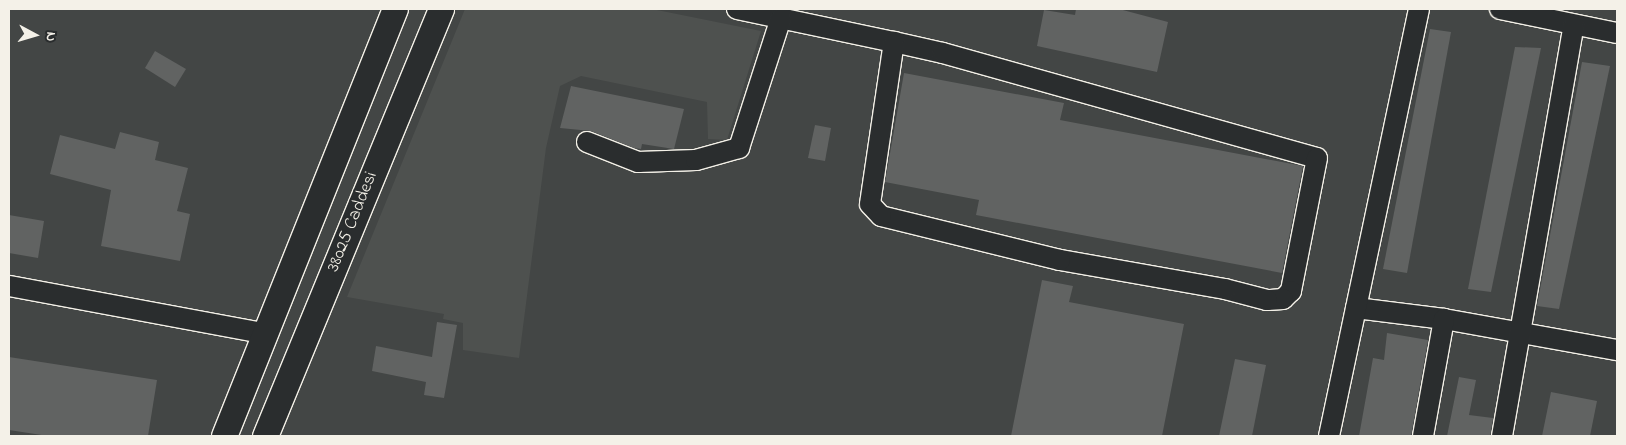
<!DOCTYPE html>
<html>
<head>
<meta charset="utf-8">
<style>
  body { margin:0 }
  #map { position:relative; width:1626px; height:445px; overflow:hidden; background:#363939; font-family:"Indie Flower",sans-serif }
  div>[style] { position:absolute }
  .built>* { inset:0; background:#434645 }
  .green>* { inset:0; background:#4e514f }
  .building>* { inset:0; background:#616362 }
  .roads { filter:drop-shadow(1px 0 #f4f1e8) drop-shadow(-1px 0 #f4f1e8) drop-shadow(0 1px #f4f1e8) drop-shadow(0 -1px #f4f1e8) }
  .minor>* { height:20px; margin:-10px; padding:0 10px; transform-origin:10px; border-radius:10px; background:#2a2d2e }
  .major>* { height:25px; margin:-12.5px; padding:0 12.5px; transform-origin:12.5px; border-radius:12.5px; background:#2a2d2e }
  span { translate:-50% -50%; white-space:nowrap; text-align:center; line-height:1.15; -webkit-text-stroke:4px #2a2d2e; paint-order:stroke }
  .street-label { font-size:18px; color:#f4f1e8 }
  .frame { position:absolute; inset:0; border:10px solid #f4f1e8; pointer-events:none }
  .north { position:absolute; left:10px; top:10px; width:50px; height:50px; -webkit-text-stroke:4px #2a2d2e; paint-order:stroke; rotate:96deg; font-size:14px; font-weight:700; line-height:20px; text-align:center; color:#f4f1e8 }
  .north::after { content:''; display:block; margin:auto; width:18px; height:22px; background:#f4f1e8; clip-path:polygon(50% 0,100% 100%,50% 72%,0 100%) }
</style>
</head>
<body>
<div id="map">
  <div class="built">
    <i style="clip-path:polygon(9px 9px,1617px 9px,1617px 436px,9px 436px)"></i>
  </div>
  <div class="green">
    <i style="clip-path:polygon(465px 9px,652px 9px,761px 31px,727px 140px,708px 139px,707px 102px,581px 76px,560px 86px,546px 148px,519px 358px,463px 350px,463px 323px,443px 319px,444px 314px,347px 297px)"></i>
  </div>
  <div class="building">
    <i style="clip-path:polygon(1076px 9px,1119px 9px,1168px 22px,1157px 72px,1037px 46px,1044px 10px,1075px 15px)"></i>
    <i style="clip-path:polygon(1430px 29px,1451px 32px,1407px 273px,1383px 269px)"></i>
    <i style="clip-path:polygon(1515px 47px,1541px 48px,1491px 292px,1468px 289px)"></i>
    <i style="clip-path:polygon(155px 51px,186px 69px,175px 87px,145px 68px)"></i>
    <i style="clip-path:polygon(1582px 62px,1610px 66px,1559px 309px,1537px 306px)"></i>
    <i style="clip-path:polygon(904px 73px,1064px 103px,1060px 120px,1303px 166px,1282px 273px,976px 215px,979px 200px,885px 182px)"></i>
    <i style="clip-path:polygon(571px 86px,684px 109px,674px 149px,642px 144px,641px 149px,634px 148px,591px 131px,560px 128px)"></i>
    <i style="clip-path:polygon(815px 125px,831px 128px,825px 161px,808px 158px)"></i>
    <i style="clip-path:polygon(120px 132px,159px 142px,155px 160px,188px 168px,177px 211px,190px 214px,180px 261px,101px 246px,111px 190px,50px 174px,60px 135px,115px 149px)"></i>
    <i style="clip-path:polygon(9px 215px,44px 221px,38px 258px,9px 253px)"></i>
    <i style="clip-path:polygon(1042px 280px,1073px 286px,1069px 302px,1184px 324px,1162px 436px,1011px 436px)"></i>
    <i style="clip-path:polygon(437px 322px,457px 325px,444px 398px,424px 395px,426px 382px,372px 371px,376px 346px,432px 357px)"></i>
    <i style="clip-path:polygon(1387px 333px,1428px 340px,1411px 436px,1359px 436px,1373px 358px,1384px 360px)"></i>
    <i style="clip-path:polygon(9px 357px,157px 380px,148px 436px,48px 436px,9px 430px)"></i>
    <i style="clip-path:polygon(1235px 359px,1266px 365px,1252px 436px,1219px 436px)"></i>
    <i style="clip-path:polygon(1459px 377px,1476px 380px,1469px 415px,1493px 418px,1490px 436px,1447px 436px)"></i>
    <i style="clip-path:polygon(1551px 392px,1597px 401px,1590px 436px,1542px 436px)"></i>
  </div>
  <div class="roads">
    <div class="minor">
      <i style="left:737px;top:9px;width:160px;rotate:11.9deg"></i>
      <i style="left:894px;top:42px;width:50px;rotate:12.7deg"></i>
      <i style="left:943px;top:53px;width:388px;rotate:15.7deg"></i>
      <i style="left:1317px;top:158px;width:136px;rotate:101.1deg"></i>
      <i style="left:1291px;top:291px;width:11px;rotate:135deg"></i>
      <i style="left:1283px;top:299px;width:16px;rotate:176deg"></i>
      <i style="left:1267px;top:300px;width:43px;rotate:-165.3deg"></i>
      <i style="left:1225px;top:289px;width:168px;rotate:-170deg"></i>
      <i style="left:1060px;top:260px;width:184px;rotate:-166.2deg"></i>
      <i style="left:881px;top:216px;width:16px;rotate:-133deg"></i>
      <i style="left:870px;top:204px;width:164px;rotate:-81.6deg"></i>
      <i style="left:1500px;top:9px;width:119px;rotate:11.6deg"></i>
      <i style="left:587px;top:142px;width:55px;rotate:21.4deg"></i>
      <i style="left:638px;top:162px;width:58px;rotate:-2deg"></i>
      <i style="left:696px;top:160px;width:45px;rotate:-15.6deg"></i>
      <i style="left:739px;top:148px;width:137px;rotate:-72.1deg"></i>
      <i style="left:9px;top:286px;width:262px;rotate:10.5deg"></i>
      <i style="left:1356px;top:308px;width:89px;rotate:7.1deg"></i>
      <i style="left:1444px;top:319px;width:176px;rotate:10.2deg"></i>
      <i style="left:1329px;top:436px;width:436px;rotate:-78.1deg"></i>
      <i style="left:1423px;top:436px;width:119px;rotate:-79.8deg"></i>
      <i style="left:1502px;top:436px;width:417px;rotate:-80.1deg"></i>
    </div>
    <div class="major">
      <i style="left:224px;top:436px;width:460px;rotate:-68.2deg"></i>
      <i style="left:265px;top:436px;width:462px;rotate:-67.6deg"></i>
    </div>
  </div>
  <div class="street-label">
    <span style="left:353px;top:222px;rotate:-68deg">38025 Caddesi</span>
  </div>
  <div class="frame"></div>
  <div class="north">N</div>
</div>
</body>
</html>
